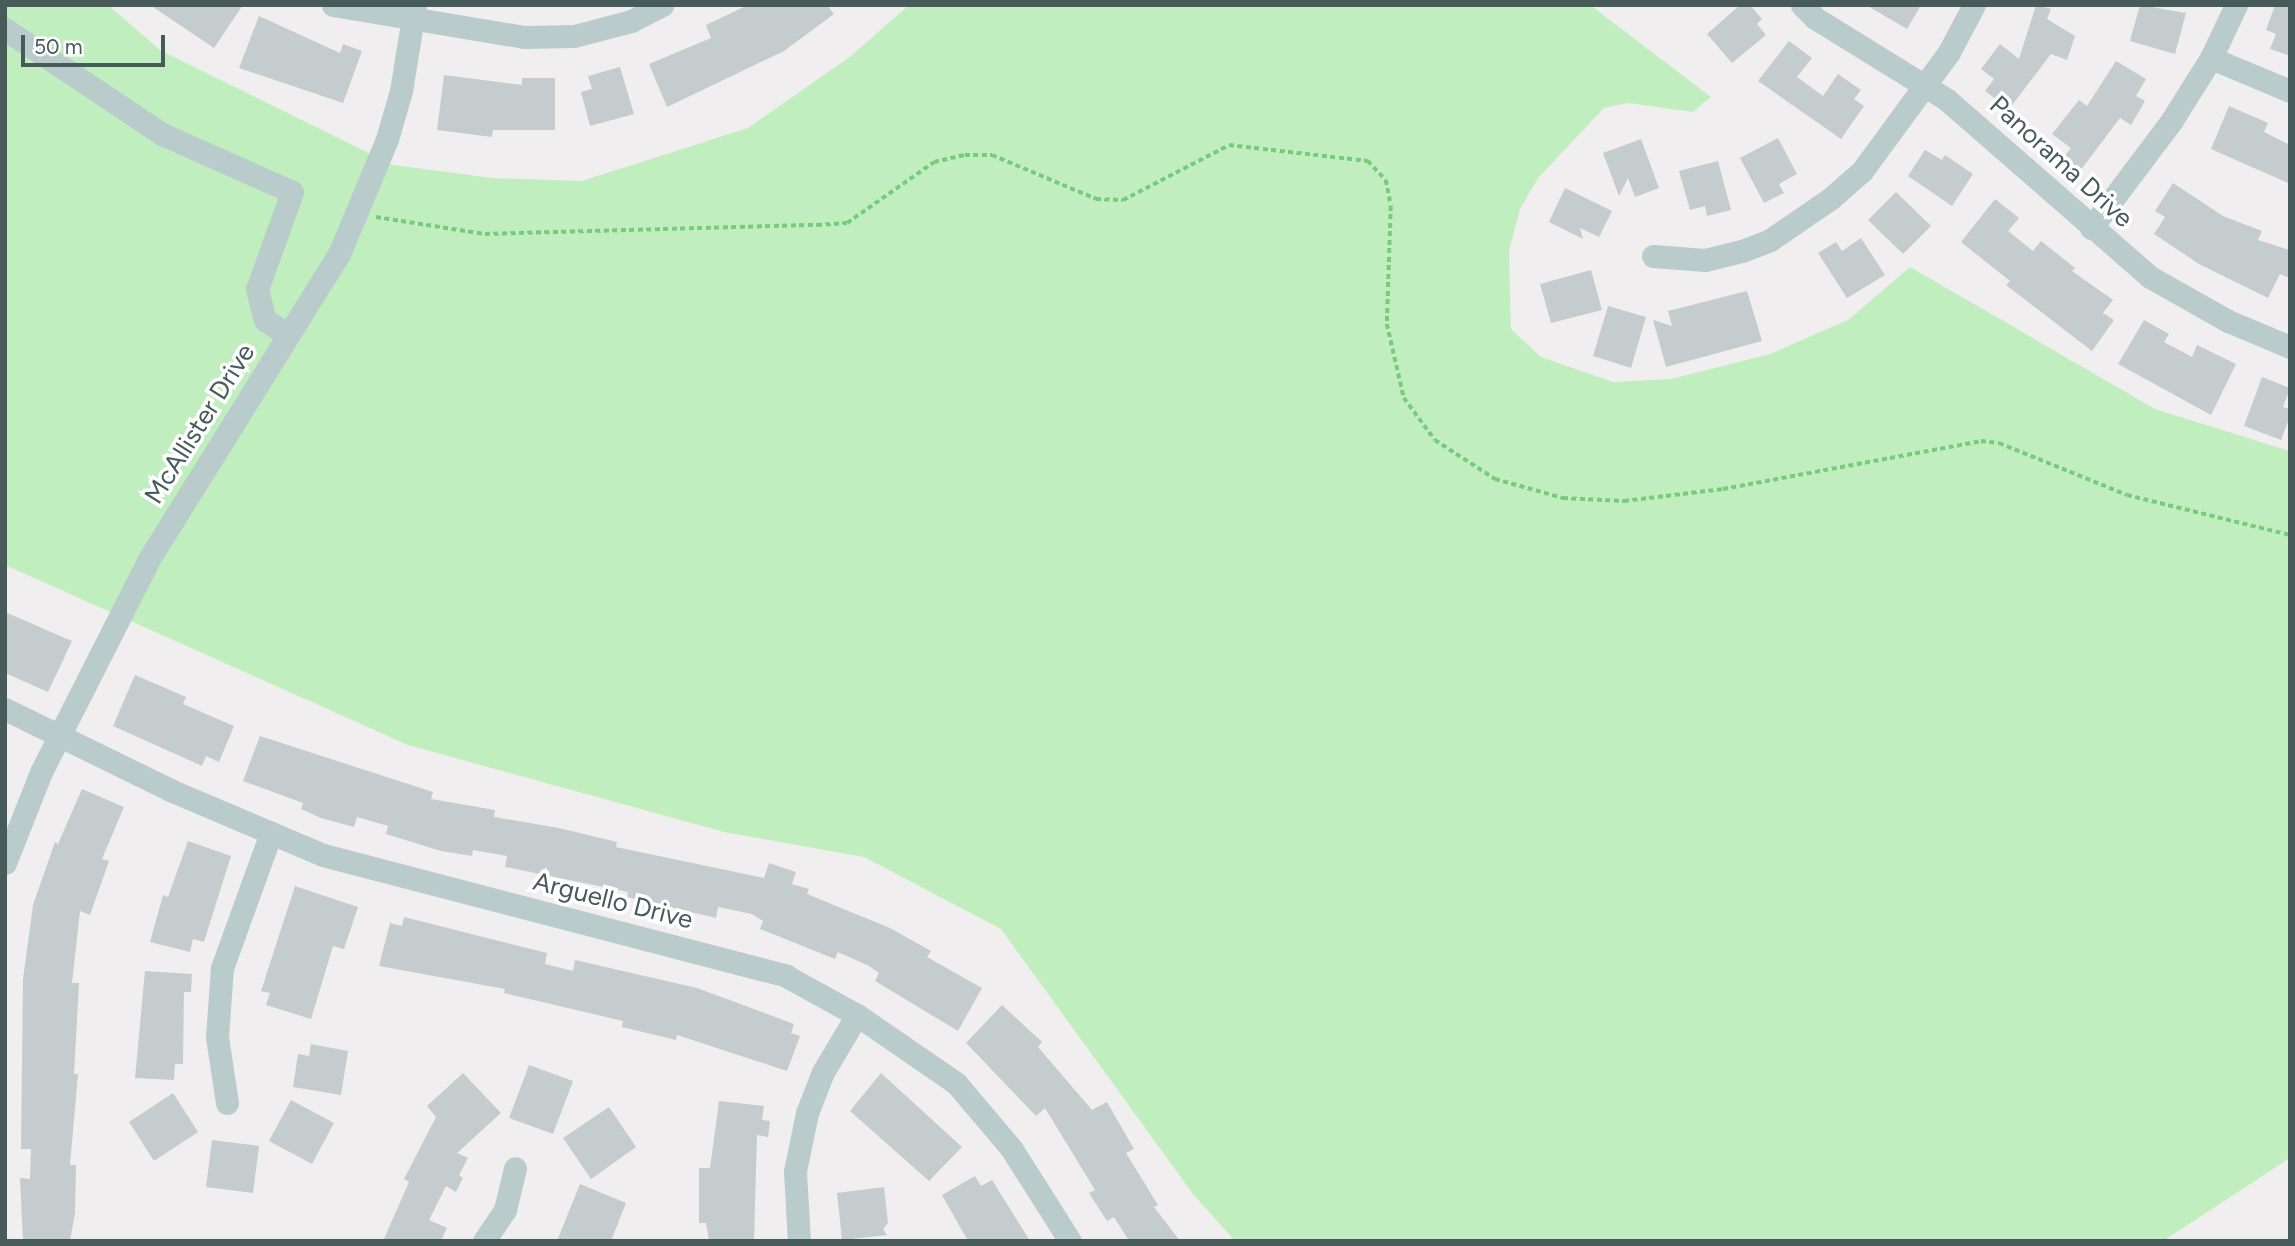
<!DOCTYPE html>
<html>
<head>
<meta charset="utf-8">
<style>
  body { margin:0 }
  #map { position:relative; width:2295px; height:1246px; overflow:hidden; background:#f1eeef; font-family:Figtree,sans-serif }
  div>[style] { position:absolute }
  .green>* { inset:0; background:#c0eebe }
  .building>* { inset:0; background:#c5ccce }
  .path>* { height:3.5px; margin-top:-1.75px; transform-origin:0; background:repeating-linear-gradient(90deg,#77cb7c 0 5px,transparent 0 8.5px) }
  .minor>* { height:23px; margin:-11.5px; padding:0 11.5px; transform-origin:11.5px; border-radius:11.5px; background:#bacbcb }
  span { translate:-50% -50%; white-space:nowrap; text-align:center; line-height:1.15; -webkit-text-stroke:7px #fff; paint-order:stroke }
  .street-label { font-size:26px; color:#475b5b }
  .frame { position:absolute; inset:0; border:7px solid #475b5b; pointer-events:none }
  .scale { position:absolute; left:21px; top:35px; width:144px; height:32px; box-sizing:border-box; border:4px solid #475b5b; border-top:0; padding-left:9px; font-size:21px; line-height:24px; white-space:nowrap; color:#475b5b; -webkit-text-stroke:5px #fff; paint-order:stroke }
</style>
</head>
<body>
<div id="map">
  <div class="green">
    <i style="clip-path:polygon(5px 5px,108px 5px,160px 50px,393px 165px,493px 178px,582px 181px,748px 128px,851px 56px,909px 5px,1590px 5px,1711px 97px,1693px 112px,1628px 103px,1604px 108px,1538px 178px,1520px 209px,1509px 251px,1511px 329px,1541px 357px,1613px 382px,1671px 379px,1770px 354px,1848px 320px,1910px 267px,2155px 409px,2290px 451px,2290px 1158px,2163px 1241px,1235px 1241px,1193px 1194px,1001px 929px,864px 857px,724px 832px,408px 745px,5px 565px)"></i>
  </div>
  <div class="building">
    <i style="clip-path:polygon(150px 5px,243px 5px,214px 48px)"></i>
    <i style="clip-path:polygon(748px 5px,827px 5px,834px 14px,784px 51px,667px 107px,649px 64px,711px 38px,706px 25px)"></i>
    <i style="clip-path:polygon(1740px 5px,1750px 5px,1762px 19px,1757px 24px,1766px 35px,1732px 63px,1707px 34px)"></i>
    <i style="clip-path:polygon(1866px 5px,1921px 5px,1907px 29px)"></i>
    <i style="clip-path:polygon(2036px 5px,2051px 9px,2047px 19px,2075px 36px,2067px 60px,2051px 54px,2009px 109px,1985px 91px,1994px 79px,1981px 69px,2000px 44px,2019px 59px)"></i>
    <i style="clip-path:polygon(2140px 5px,2186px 13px,2175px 54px,2130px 41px)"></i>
    <i style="clip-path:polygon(2275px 5px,2290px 5px,2290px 56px,2270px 49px,2276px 34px,2266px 30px)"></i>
    <i style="clip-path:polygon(259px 16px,340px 53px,343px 44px,362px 51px,343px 103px,239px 68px)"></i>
    <i style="clip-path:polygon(1789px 41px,1812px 58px,1797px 77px,1823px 96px,1838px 74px,1861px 90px,1854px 99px,1864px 106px,1841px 139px,1758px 81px)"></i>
    <i style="clip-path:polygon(2116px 61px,2146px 79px,2136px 96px,2145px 101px,2131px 125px,2120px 118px,2080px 171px,2063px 158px,2071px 148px,2052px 134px,2079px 100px,2087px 106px)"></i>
    <i style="clip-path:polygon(620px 67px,634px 114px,590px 126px,581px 92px,592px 89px,588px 76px)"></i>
    <i style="clip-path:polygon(444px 75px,522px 85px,522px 78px,555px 78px,555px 130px,493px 130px,492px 137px,437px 130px)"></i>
    <i style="clip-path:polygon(2229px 106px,2268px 123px,2264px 132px,2290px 145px,2290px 184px,2211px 149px)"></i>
    <i style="clip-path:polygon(1778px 138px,1797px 174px,1779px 184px,1784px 193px,1764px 203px,1740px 158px)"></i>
    <i style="clip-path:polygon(1641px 139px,1659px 188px,1635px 197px,1628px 178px,1619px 196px,1603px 153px)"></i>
    <i style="clip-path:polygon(1925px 150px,1942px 160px,1945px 155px,1973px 174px,1952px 206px,1908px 176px)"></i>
    <i style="clip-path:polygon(1718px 161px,1731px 210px,1707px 216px,1705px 206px,1690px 210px,1679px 171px)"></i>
    <i style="clip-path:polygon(2173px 183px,2223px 216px,2262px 231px,2258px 240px,2290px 250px,2290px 278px,2280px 274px,2268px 298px,2199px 264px,2154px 234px,2165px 217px,2155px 211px)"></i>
    <i style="clip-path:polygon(1565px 188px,1612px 211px,1599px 237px,1580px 228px,1583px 239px,1549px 222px)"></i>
    <i style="clip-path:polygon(1896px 192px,1931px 226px,1903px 254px,1868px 220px)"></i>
    <i style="clip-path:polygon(1995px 199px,2019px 218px,2008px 231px,2033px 251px,2041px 241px,2075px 268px,2072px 271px,2113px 300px,2103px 313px,2114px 320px,2092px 351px,2006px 285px,2010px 281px,1961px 242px)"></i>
    <i style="clip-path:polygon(1861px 238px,1885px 275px,1847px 298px,1818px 253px,1836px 242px,1842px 251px)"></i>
    <i style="clip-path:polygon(1591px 270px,1602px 310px,1551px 323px,1540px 284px)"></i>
    <i style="clip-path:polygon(1747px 291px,1762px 341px,1666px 367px,1653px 320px,1672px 326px,1668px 311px)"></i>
    <i style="clip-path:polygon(1608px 306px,1646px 317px,1631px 368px,1593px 356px)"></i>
    <i style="clip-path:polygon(2144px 320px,2169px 334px,2164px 342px,2192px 357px,2197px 345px,2236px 364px,2211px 415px,2118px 364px)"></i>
    <i style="clip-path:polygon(2262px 377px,2290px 388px,2283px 407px,2290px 409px,2290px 416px,2281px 440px,2244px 426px)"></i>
    <i style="clip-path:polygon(5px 612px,72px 641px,48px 692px,5px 673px)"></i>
    <i style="clip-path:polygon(135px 675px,186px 697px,183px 704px,234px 726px,219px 762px,206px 756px,202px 766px,113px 726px)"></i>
    <i style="clip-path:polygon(260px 736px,433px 792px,431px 799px,495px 810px,494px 817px,559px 828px,617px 842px,616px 847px,764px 878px,769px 863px,796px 872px,792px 884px,809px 889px,807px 894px,890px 928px,931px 951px,927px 957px,982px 988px,958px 1031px,875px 981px,879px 973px,869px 966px,838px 952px,835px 959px,760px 929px,763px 921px,752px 914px,718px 907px,716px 918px,627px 897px,628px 892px,505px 867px,507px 856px,473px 850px,472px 856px,441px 851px,386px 834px,388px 826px,357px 817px,354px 827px,321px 818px,301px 809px,303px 803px,243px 781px)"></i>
    <i style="clip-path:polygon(82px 789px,124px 807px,102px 859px,109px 861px,90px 915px,80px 911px,72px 983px,79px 983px,74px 1074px,78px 1074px,70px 1165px,76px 1165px,75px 1213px,70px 1241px,23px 1241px,20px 1178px,30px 1179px,31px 1149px,21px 1149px,23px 979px,33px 905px,55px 842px,58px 844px)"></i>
    <i style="clip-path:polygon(188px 841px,231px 856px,204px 942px,193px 939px,190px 952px,150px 942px,163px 895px,168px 897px)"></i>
    <i style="clip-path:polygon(295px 886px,358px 907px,344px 949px,333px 946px,311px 1019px,266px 1005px,270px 993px,261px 991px)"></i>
    <i style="clip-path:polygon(404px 917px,547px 953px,545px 964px,573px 971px,575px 960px,697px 988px,794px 1024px,791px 1033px,800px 1036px,787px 1071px,677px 1035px,676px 1040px,622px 1027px,623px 1021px,504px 993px,505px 989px,379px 966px,390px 923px,402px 926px)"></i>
    <i style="clip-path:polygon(145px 971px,192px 974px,191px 992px,184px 992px,183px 1064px,175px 1064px,174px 1080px,135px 1078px)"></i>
    <i style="clip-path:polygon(1002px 1005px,1042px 1042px,1038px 1047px,1092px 1110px,1107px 1102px,1134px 1149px,1126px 1153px,1158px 1205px,1154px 1207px,1180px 1241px,1129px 1241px,1114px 1217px,1107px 1221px,1089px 1193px,1095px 1190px,1045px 1108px,1036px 1116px,966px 1043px)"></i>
    <i style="clip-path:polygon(311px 1044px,348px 1051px,341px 1095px,293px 1087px,298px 1054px,309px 1056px)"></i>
    <i style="clip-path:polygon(529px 1065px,573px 1081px,553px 1134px,509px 1118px)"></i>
    <i style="clip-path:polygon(463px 1073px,501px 1113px,457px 1153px,468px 1158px,459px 1175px,463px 1178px,456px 1192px,446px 1186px,429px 1220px,447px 1228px,441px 1241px,383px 1241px,409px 1182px,404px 1179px,436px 1117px,427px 1106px)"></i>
    <i style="clip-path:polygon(881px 1073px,962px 1147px,929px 1181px,850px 1111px)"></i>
    <i style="clip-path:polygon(173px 1093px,198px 1132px,154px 1161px,129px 1122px)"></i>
    <i style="clip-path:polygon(291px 1100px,334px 1123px,312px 1164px,269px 1141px)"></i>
    <i style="clip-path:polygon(719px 1101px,764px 1106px,762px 1120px,770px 1121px,768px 1137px,757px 1135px,754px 1241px,709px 1241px,706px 1223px,699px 1223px,699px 1168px,710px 1168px)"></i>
    <i style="clip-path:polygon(609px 1107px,636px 1147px,591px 1179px,563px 1138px)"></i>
    <i style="clip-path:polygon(212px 1140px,259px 1146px,253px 1193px,206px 1187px)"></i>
    <i style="clip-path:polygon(975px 1176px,981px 1186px,992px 1180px,1030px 1241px,968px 1241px,942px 1195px)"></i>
    <i style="clip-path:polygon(580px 1184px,626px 1203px,611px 1241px,557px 1241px)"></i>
    <i style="clip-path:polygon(884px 1187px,888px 1223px,883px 1229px,887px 1235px,842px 1240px,837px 1193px)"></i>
  </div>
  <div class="path">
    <i style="left:376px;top:217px;width:110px;rotate:8.9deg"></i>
    <i style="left:485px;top:234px;width:332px;rotate:-1.6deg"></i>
    <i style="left:817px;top:225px;width:30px;rotate:-4deg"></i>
    <i style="left:847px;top:223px;width:106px;rotate:-35deg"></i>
    <i style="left:934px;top:162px;width:32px;rotate:-13deg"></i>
    <i style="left:965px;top:155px;width:27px"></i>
    <i style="left:992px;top:155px;width:113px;rotate:22.9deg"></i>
    <i style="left:1096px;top:199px;width:27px;rotate:2deg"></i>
    <i style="left:1123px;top:200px;width:119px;rotate:-27.4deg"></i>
    <i style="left:1229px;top:145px;width:140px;rotate:6.6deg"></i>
    <i style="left:1368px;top:161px;width:26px;rotate:47deg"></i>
    <i style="left:1386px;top:180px;width:26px;rotate:79deg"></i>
    <i style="left:1391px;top:206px;width:118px;rotate:91.9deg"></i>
    <i style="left:1387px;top:324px;width:76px;rotate:77.1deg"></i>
    <i style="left:1404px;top:398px;width:52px;rotate:53.6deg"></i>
    <i style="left:1435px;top:440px;width:72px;rotate:33deg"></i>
    <i style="left:1495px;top:479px;width:71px;rotate:15.6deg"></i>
    <i style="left:1563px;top:498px;width:61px;rotate:2.8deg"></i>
    <i style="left:1624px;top:501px;width:100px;rotate:-6.9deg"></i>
    <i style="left:1723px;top:489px;width:262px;rotate:-10.5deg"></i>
    <i style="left:1981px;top:441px;width:18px;rotate:6deg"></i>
    <i style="left:1999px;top:443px;width:138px;rotate:22.1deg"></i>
    <i style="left:2127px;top:495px;width:168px;rotate:13.8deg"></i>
  </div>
  <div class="minor">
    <i style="left:333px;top:5px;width:194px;rotate:9.5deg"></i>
    <i style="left:524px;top:37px;width:50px;rotate:-1.1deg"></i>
    <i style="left:574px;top:36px;width:59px;rotate:-14.7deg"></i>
    <i style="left:631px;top:21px;width:35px;rotate:-27deg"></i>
    <i style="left:1802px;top:5px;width:18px;rotate:45deg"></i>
    <i style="left:1815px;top:18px;width:154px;rotate:31.7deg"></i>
    <i style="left:1946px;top:99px;width:271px;rotate:41.1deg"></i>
    <i style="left:2150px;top:277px;width:90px;rotate:29.4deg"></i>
    <i style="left:2228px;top:321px;width:67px;rotate:22.8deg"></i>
    <i style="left:5px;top:29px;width:189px;rotate:33.8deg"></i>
    <i style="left:162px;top:134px;width:142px;rotate:24deg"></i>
    <i style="left:292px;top:192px;width:103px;rotate:109.8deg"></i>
    <i style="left:257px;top:289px;width:32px;rotate:76deg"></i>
    <i style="left:265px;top:320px;width:27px;rotate:33deg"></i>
    <i style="left:2211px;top:58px;width:86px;rotate:22.7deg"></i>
    <i style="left:2091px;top:228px;width:135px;rotate:-53.1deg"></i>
    <i style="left:2172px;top:120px;width:73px;rotate:-57.8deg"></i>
    <i style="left:2211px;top:58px;width:59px;rotate:-64.7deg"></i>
    <i style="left:1653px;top:256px;width:52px;rotate:4.4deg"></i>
    <i style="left:1705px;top:260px;width:38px;rotate:-14deg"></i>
    <i style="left:1742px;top:251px;width:30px;rotate:-21deg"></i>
    <i style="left:1770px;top:240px;width:73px;rotate:-34.3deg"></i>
    <i style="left:1830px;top:199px;width:43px;rotate:-41.2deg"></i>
    <i style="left:1862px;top:171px;width:147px;rotate:-53.8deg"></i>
    <i style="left:1949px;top:52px;width:53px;rotate:-62deg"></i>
    <i style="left:5px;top:709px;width:184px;rotate:26.1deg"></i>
    <i style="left:170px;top:790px;width:166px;rotate:23deg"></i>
    <i style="left:323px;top:855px;width:479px;rotate:14.6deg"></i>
    <i style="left:786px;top:976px;width:81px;rotate:28.8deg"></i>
    <i style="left:857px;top:1015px;width:120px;rotate:34.5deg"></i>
    <i style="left:956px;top:1083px;width:85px;rotate:49.8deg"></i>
    <i style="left:1011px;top:1148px;width:110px;rotate:57.6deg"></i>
    <i style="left:5px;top:863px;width:98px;rotate:-68.4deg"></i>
    <i style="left:41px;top:772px;width:239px;rotate:-63.1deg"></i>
    <i style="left:149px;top:559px;width:359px;rotate:-58.1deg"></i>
    <i style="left:339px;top:254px;width:125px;rotate:-67.3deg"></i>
    <i style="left:387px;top:139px;width:50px;rotate:-73.7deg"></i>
    <i style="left:401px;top:91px;width:87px;rotate:-80.8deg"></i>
    <i style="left:227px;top:1103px;width:67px;rotate:-98.6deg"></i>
    <i style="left:217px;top:1037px;width:69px;rotate:-85.9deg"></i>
    <i style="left:222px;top:968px;width:144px;rotate:-70.1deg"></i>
    <i style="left:484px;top:1241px;width:37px;rotate:-56deg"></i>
    <i style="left:505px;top:1210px;width:43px;rotate:-76.6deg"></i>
    <i style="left:799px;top:1241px;width:70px;rotate:-93.3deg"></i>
    <i style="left:795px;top:1171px;width:59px;rotate:-78.3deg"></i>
    <i style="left:807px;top:1113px;width:44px;rotate:-68.7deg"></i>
    <i style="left:823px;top:1072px;width:66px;rotate:-59.2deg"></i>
  </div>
  <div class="street-label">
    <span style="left:2061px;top:162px;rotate:42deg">Panorama Drive</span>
    <span style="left:200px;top:424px;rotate:-58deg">McAllister Drive</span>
    <span style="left:613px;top:901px;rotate:14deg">Arguello Drive</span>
  </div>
  <div class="frame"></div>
  <div class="scale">50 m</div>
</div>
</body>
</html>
